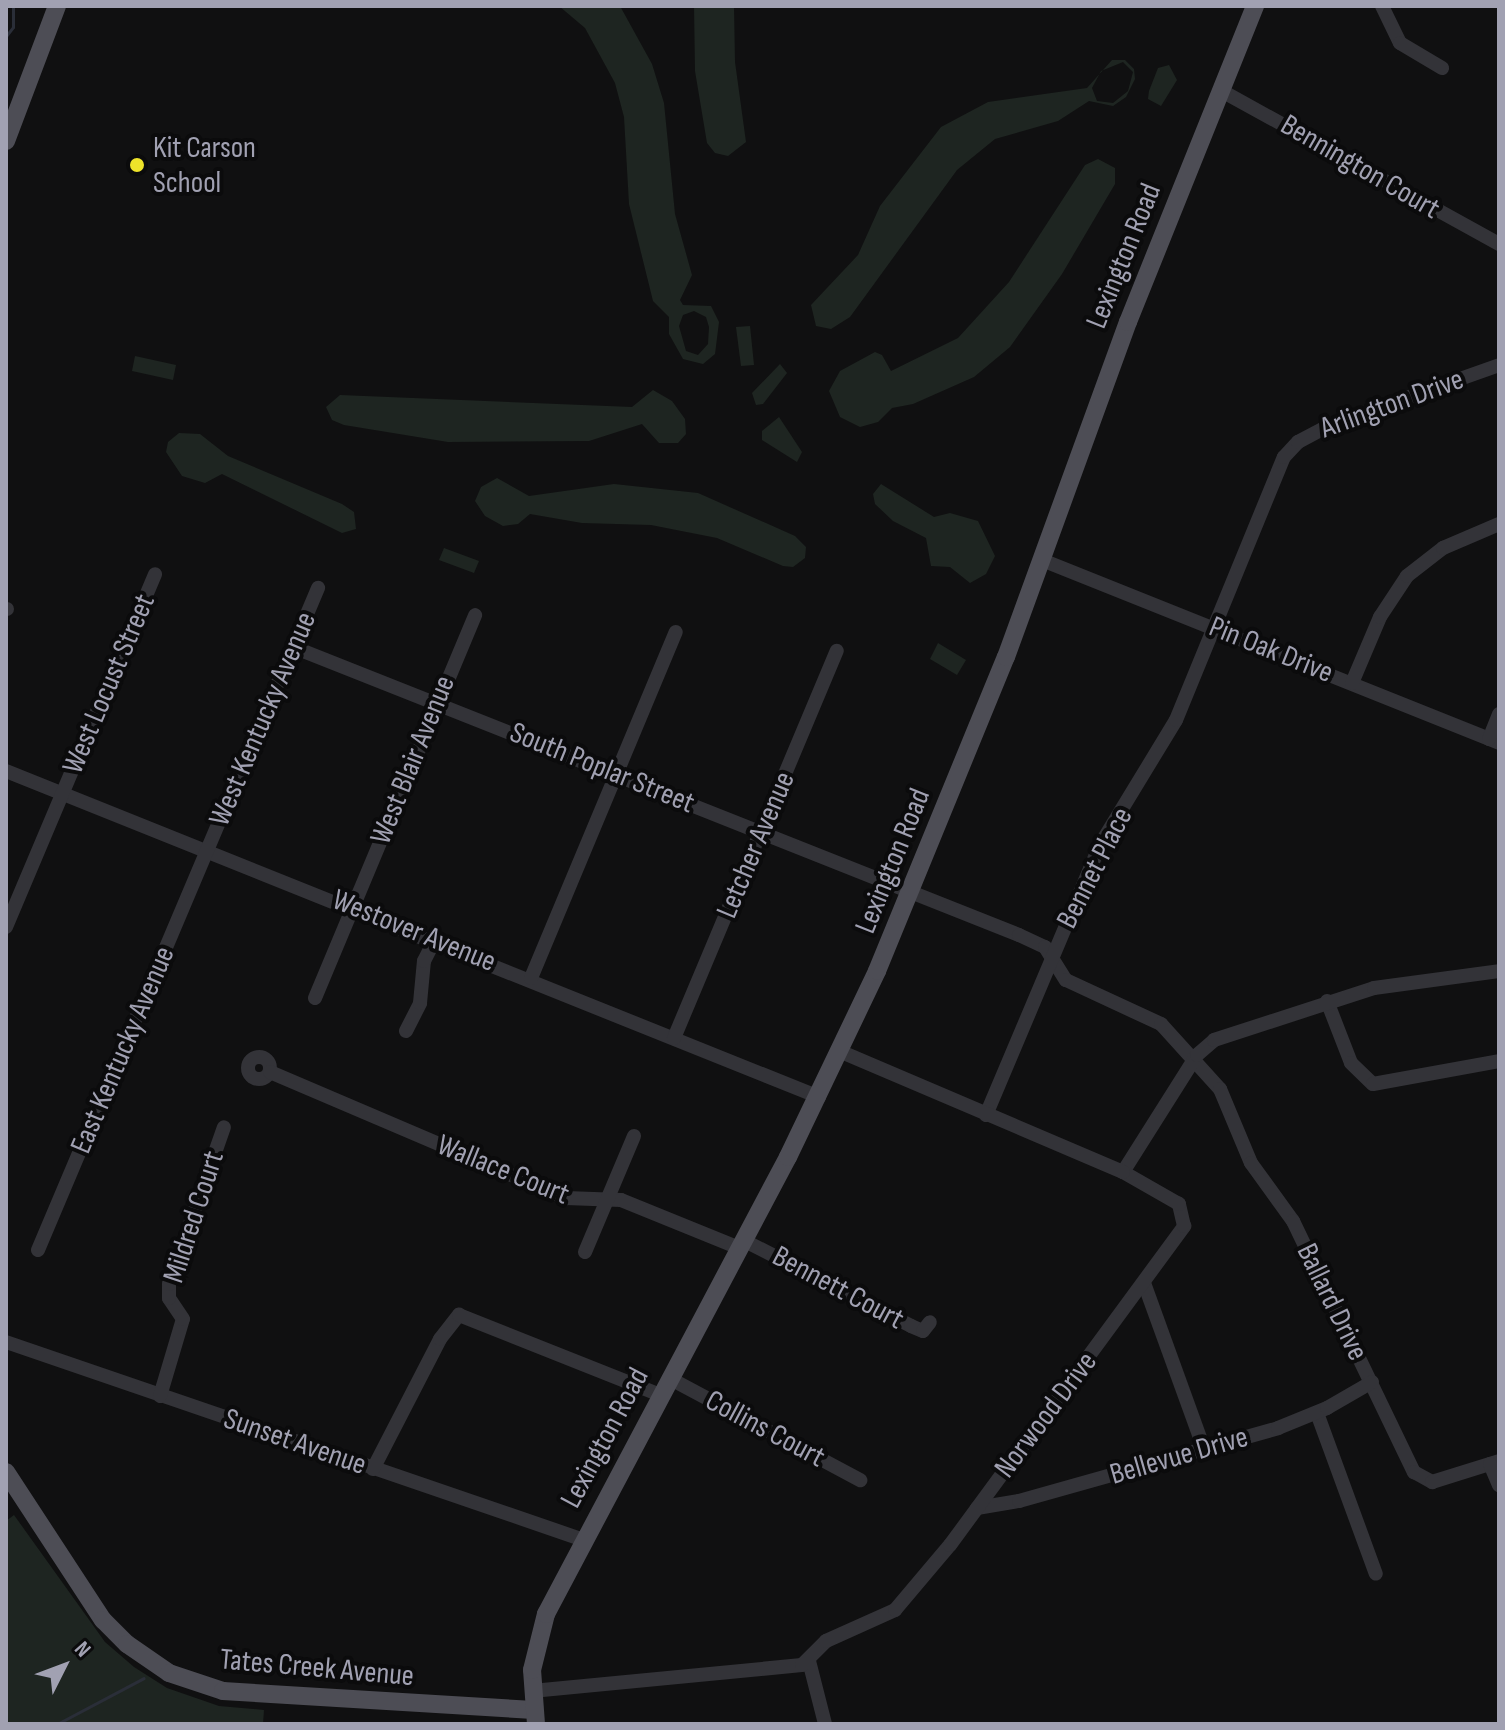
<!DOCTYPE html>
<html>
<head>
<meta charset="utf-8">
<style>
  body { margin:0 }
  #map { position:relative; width:1505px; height:1730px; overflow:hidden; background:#101011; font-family:"Sofia Sans Condensed",sans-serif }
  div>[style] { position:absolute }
  .green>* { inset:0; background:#1e2521 }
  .stream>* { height:3px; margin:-1.5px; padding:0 1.5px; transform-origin:1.5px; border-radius:1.5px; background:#2a2e38 }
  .minor>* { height:14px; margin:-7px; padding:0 7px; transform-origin:7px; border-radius:7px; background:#333338 }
  .minor>.ring { margin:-7px; padding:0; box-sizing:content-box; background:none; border:14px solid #333338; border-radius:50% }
  .major>* { height:18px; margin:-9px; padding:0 9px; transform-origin:9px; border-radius:9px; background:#4d4d55 }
  .dots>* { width:22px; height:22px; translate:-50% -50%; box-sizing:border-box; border:4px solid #0b0b0c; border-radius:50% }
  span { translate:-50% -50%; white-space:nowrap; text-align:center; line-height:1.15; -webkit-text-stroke:8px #0b0b0c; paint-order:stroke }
  .poi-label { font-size:30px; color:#a1a1b2 }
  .left { translate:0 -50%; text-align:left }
  .street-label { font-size:30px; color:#a1a1b2 }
  .frame { position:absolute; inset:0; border:8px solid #a1a1b2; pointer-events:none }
  .north { position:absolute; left:24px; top:1626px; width:80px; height:80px; -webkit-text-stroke:6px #0b0b0c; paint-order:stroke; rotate:48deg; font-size:22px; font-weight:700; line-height:32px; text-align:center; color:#a1a1b2 }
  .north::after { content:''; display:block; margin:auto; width:28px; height:36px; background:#a1a1b2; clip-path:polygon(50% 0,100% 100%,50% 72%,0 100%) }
</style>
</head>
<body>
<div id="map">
  <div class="green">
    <i style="clip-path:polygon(evenodd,559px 6px,620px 6px,652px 64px,664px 103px,675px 214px,692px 275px,680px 300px,683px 305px,711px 306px,719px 322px,715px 354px,703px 364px,683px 359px,669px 334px,669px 317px,653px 301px,629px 204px,624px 117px,615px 83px,585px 28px,559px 6px,694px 311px,706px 317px,709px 327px,708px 344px,698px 355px,686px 351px,679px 326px,683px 315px,694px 311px)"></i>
    <i style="clip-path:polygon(694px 6px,734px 6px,735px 62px,746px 142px,728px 156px,715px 153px,707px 143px,695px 71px)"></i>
    <i style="clip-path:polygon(evenodd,1112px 60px,1125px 60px,1134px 69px,1135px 79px,1126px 97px,1113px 106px,1089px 101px,1058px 121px,995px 139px,957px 170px,850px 317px,831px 329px,816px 326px,811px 305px,858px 255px,880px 206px,941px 127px,988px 102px,1087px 88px,1112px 60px,1123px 62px,1133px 72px,1128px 91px,1113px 103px,1097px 101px,1092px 88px,1101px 71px,1123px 62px)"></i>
    <i style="clip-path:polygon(1169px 65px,1177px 80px,1161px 106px,1148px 99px,1149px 91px,1158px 68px)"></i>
    <i style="clip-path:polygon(1098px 159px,1115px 168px,1115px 184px,1062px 274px,1010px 347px,974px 377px,913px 404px,892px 408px,878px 422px,860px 427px,840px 417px,829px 391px,840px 371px,875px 352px,882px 355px,891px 371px,958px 338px,1009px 282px,1085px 165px)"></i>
    <i style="clip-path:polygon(750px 326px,754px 365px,741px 366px,736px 327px)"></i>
    <i style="clip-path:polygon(135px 356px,176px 365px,173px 380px,132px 371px)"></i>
    <i style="clip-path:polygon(780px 364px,787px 373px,763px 404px,756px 405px,752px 393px)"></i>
    <i style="clip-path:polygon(653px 390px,672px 401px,685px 419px,686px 434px,678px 443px,659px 443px,642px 424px,589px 441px,448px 442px,344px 425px,332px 420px,326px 407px,340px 395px,632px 407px)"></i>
    <i style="clip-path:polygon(779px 417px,802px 452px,797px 462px,762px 440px,762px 431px)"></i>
    <i style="clip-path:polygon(179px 433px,200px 434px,228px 456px,342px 504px,354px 512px,356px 529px,342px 533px,222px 474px,205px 483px,182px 476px,166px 452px,168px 442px)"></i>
    <i style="clip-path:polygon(497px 478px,529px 496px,614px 484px,698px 493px,795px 536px,806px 547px,805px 558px,793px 567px,783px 566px,717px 538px,651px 525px,582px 523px,530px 514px,518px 524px,503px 526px,485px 516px,475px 501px,481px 487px)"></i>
    <i style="clip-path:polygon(881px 484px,934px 517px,950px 513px,978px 521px,995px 556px,986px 574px,970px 583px,950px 567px,931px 566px,926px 538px,893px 521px,875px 504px,873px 494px)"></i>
    <i style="clip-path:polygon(444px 548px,479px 561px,474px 573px,439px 560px)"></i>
    <i style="clip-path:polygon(938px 643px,966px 660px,957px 675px,930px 659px)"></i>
    <i style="clip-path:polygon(14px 1515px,105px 1642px,134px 1667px,167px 1688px,219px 1706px,264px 1710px,263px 1724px,6px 1724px,6px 1521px)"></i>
  </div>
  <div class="stream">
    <i style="left:6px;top:36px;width:11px;rotate:-52deg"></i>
    <i style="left:13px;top:27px;width:21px;rotate:-90deg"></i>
    <i style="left:57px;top:1724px;width:98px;rotate:-27.9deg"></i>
  </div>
  <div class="minor">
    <i style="left:1382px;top:6px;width:41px;rotate:64.1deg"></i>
    <i style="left:1400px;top:43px;width:49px;rotate:30.8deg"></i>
    <i style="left:1220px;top:90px;width:319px;rotate:28.9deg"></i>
    <i style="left:1042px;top:560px;width:492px;rotate:21.8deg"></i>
    <i style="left:6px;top:609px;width:1px"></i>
    <i style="left:293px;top:647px;width:781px;rotate:21.64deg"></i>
    <i style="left:1019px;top:935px;width:29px;rotate:25deg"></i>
    <i style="left:1045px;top:947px;width:39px;rotate:58deg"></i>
    <i style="left:1066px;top:980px;width:105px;rotate:24.9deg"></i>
    <i style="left:1161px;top:1024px;width:88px;rotate:47.8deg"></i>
    <i style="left:1220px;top:1089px;width:80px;rotate:67.3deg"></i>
    <i style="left:1251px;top:1163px;width:72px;rotate:54.1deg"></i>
    <i style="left:1293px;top:1221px;width:279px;rotate:64.3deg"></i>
    <i style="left:1414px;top:1472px;width:21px;rotate:29deg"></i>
    <i style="left:1432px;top:1482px;width:70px;rotate:-17.4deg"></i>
    <i style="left:1352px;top:683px;width:72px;rotate:-67deg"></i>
    <i style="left:1380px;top:617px;width:49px;rotate:-56.6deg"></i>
    <i style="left:1407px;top:576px;width:46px;rotate:-37.9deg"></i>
    <i style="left:1443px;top:548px;width:61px;rotate:-23.2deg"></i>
    <i style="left:1489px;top:739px;width:27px;rotate:-68deg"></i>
    <i style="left:6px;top:771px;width:876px;rotate:21.85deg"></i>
    <i style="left:6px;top:927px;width:383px;rotate:-67.1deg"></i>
    <i style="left:531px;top:978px;width:375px;rotate:-67.3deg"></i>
    <i style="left:315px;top:998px;width:415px;rotate:-67.3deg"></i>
    <i style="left:1327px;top:1001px;width:66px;rotate:68.8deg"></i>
    <i style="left:1351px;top:1063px;width:30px;rotate:44deg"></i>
    <i style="left:1373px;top:1084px;width:128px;rotate:-10.3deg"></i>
    <i style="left:406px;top:1031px;width:31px;rotate:-63deg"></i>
    <i style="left:420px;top:1003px;width:42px;rotate:-84.6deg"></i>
    <i style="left:424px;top:961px;width:25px;rotate:-63deg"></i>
    <i style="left:674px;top:1038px;width:420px;rotate:-67.2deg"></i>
    <i class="ring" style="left:248px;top:1057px;width:8px;height:8px"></i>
    <i style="left:270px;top:1072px;width:322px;rotate:23.1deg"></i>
    <i style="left:566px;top:1198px;width:55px;rotate:2.1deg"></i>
    <i style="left:621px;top:1200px;width:127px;rotate:22.1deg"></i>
    <i style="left:986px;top:1115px;width:293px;rotate:-67.1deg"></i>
    <i style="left:1100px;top:845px;width:146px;rotate:-58.7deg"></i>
    <i style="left:1176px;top:720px;width:284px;rotate:-67.7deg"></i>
    <i style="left:1284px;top:457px;width:21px;rotate:-47deg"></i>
    <i style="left:1298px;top:442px;width:36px;rotate:-28deg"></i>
    <i style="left:1330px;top:425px;width:179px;rotate:-19.5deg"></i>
    <i style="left:1123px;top:1172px;width:138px;rotate:-57.7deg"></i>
    <i style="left:1197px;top:1055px;width:23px;rotate:-41deg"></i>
    <i style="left:1214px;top:1040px;width:168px;rotate:-18deg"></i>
    <i style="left:1374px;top:988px;width:126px;rotate:-7.7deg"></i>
    <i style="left:743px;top:1240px;width:189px;rotate:27.1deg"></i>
    <i style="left:911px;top:1326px;width:13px;rotate:23deg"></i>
    <i style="left:923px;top:1331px;width:11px;rotate:-52deg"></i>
    <i style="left:38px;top:1250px;width:719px;rotate:-67.07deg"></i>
    <i style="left:585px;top:1252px;width:126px;rotate:-67.1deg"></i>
    <i style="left:1144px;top:1283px;width:177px;rotate:70.1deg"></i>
    <i style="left:6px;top:1342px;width:611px;rotate:18.91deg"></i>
    <i style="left:669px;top:1378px;width:217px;rotate:28.1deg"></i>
    <i style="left:160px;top:1396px;width:80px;rotate:-73.4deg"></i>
    <i style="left:183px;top:1319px;width:25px;rotate:-124deg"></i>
    <i style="left:169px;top:1298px;width:14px;rotate:-90deg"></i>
    <i style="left:169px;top:1284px;width:166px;rotate:-70.7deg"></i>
    <i style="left:1317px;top:1413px;width:171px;rotate:69.9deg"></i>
    <i style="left:1490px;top:1464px;width:23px;rotate:67deg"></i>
    <i style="left:373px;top:1469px;width:146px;rotate:-62.7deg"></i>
    <i style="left:440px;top:1339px;width:31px;rotate:-52deg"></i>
    <i style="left:459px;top:1315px;width:216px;rotate:21.7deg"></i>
    <i style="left:977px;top:1508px;width:43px;rotate:-9.5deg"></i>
    <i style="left:1019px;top:1501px;width:269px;rotate:-15.7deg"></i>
    <i style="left:1278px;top:1428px;width:53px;rotate:-22.2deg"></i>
    <i style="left:1327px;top:1408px;width:52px;rotate:-30deg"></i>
    <i style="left:809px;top:1661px;width:65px;rotate:75.7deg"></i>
    <i style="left:532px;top:1691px;width:271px;rotate:-5.5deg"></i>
    <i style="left:802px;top:1665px;width:34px;rotate:-45deg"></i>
    <i style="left:826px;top:1641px;width:76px;rotate:-24.2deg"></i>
    <i style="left:895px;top:1610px;width:85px;rotate:-49.8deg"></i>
    <i style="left:950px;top:1545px;width:396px;rotate:-53.7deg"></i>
    <i style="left:1184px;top:1226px;width:23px;rotate:-103deg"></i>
    <i style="left:1179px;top:1204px;width:64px;rotate:-150.3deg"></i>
    <i style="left:1123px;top:1172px;width:306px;rotate:-156.9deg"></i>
  </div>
  <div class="major">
    <i style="left:6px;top:141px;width:144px;rotate:-69.3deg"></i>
    <i style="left:6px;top:1472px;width:177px;rotate:56.8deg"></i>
    <i style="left:103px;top:1620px;width:34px;rotate:45deg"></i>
    <i style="left:127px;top:1644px;width:51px;rotate:34.6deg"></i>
    <i style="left:169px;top:1673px;width:57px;rotate:18.4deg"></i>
    <i style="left:223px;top:1691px;width:311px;rotate:3.5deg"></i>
    <i style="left:536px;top:1724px;width:54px;rotate:-94.2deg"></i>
    <i style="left:532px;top:1670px;width:58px;rotate:-76deg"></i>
    <i style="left:546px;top:1614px;width:517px;rotate:-62.1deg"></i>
    <i style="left:788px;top:1157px;width:206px;rotate:-64.4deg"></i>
    <i style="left:877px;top:971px;width:339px;rotate:-67.7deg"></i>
    <i style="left:1006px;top:657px;width:357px;rotate:-70deg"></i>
    <i style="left:1128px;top:322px;width:341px;rotate:-68.1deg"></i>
  </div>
  <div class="dots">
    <i style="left:137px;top:165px;background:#eee32a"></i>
  </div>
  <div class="poi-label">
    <span class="left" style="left:153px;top:165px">Kit Carson<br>School</span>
  </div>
  <div class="street-label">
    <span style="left:1360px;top:167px;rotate:30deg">Bennington Court</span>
    <span style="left:1124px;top:256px;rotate:-68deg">Lexington Road</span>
    <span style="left:1392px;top:404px;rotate:-20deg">Arlington Drive</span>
    <span style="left:1271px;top:650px;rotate:22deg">Pin Oak Drive</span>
    <span style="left:109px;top:684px;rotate:-67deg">West Locust Street</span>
    <span style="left:263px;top:719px;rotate:-67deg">West Kentucky Avenue</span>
    <span style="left:413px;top:760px;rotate:-68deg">West Blair Avenue</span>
    <span style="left:602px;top:768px;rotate:22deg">South Poplar Street</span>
    <span style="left:756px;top:845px;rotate:-67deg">Letcher Avenue</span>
    <span style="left:893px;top:861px;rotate:-68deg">Lexington Road</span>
    <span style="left:1095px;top:868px;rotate:-63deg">Bennet Place</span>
    <span style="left:414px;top:931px;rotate:22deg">Westover Avenue</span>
    <span style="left:123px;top:1050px;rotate:-67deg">East Kentucky Avenue</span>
    <span style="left:503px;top:1170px;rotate:22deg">Wallace Court</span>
    <span style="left:194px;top:1217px;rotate:-72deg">Mildred Court</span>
    <span style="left:838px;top:1288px;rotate:28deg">Bennett Court</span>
    <span style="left:1332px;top:1302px;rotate:64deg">Ballard Drive</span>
    <span style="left:1046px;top:1415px;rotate:-53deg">Norwood Drive</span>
    <span style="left:765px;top:1429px;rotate:28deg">Collins Court</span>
    <span style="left:605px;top:1438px;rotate:-62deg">Lexington Road</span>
    <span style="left:295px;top:1442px;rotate:19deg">Sunset Avenue</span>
    <span style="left:1179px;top:1456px;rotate:-16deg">Bellevue Drive</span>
    <span style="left:317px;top:1668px;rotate:5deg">Tates Creek Avenue</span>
  </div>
  <div class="frame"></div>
  <div class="north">N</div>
</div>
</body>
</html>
